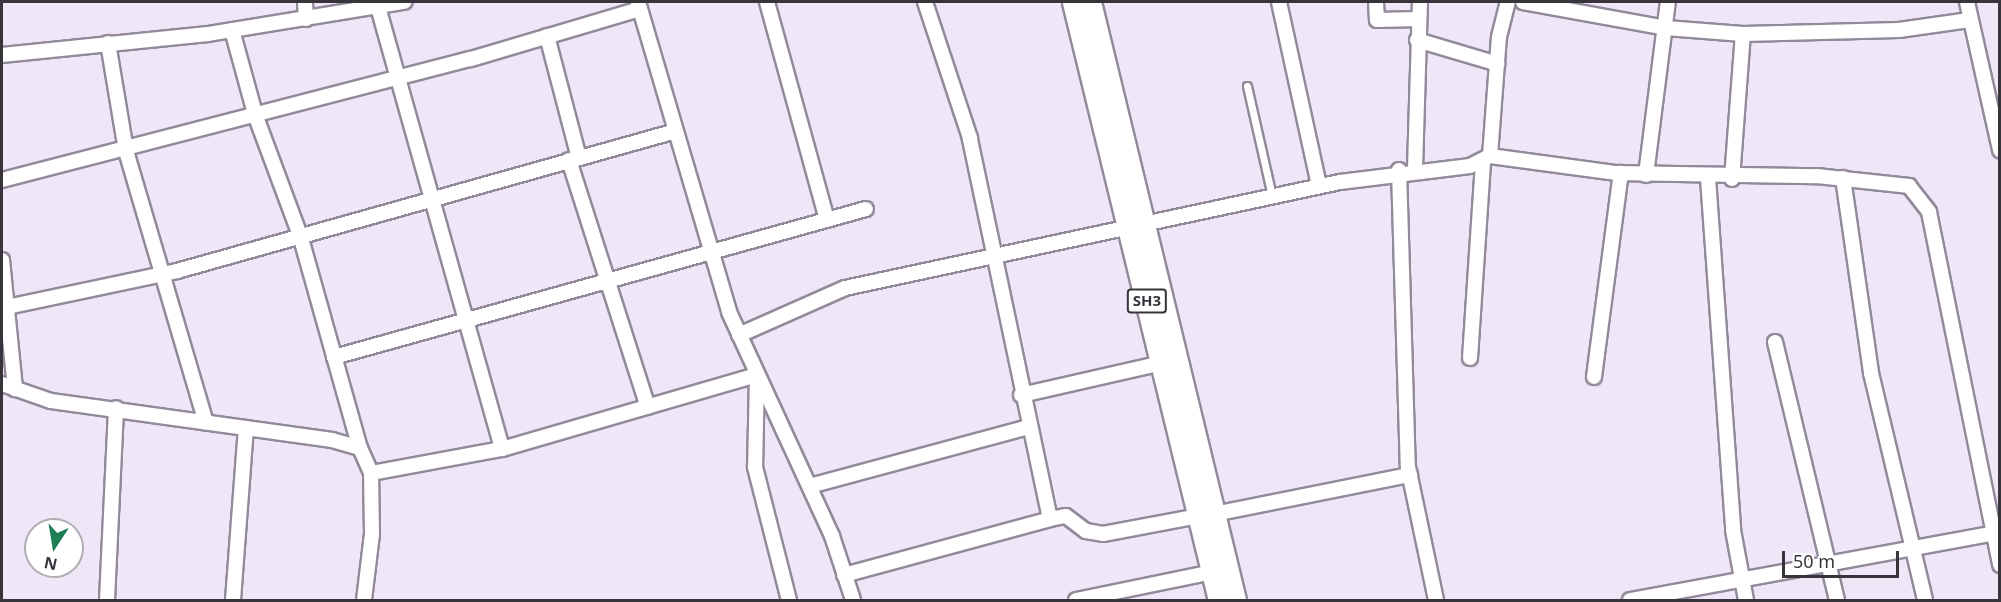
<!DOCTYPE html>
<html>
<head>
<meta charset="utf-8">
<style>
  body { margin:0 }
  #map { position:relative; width:2001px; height:602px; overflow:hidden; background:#efe6f7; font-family:"Noto Sans",sans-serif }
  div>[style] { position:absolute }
  .roads { filter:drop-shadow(2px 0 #928a99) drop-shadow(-2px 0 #928a99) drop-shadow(0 2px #928a99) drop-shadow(0 -2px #928a99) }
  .service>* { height:7px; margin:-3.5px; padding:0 3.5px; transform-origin:3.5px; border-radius:3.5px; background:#fff }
  .minor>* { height:14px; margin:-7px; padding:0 7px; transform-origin:7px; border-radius:7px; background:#fff }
  .primary>* { height:21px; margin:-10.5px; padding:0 10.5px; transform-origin:10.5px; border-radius:10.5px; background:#fff }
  span { translate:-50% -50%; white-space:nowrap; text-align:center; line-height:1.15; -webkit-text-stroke:6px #fff; paint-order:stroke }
  .shield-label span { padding:2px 4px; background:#fff; border:2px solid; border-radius:4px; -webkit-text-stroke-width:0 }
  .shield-label { font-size:15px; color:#38343b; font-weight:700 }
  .frame { position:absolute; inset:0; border:3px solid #38343b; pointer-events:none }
  .north { position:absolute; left:24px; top:518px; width:60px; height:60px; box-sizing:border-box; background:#fff; border:2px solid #afaeb1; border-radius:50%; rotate:192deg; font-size:16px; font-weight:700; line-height:24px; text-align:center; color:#38343b }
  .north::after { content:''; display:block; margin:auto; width:21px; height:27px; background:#1f7e56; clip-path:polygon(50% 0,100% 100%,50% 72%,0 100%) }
  .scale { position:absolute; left:1782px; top:551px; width:117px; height:27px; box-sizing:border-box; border:3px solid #38343b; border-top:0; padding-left:8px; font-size:18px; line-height:21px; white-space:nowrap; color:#38343b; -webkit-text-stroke:4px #fff; paint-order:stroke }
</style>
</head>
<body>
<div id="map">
  <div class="roads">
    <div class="service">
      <i style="left:1247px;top:86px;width:113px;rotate:77.2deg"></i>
    </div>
    <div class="minor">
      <i style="left:305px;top:2px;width:17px;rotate:87deg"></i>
      <i style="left:638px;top:2px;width:323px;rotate:73.6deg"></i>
      <i style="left:729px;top:312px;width:247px;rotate:65.3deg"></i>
      <i style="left:832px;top:536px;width:67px;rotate:71.8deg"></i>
      <i style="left:767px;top:2px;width:226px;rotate:74.6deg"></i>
      <i style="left:1279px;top:2px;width:188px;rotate:77.7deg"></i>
      <i style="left:1376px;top:2px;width:18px;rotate:87deg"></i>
      <i style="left:1377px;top:20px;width:42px;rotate:-1.4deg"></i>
      <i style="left:1523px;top:2px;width:145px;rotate:10.3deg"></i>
      <i style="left:1666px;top:28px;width:77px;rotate:4.5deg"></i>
      <i style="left:1743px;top:34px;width:156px;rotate:-1.5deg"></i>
      <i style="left:1899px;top:30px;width:71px;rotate:-8.1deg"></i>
      <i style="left:1967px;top:2px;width:152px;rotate:77.4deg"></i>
      <i style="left:378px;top:7px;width:459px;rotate:74.3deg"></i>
      <i style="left:232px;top:30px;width:90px;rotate:74.6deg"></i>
      <i style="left:256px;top:117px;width:126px;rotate:69.6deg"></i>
      <i style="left:300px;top:235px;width:221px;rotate:74.3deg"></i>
      <i style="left:547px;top:36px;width:126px;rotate:75.3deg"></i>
      <i style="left:1417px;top:40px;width:84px;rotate:16.5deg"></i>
      <i style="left:108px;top:43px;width:109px;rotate:80.5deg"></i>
      <i style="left:126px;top:151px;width:283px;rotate:73.6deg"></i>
      <i style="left:2px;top:55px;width:207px;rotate:-5.8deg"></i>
      <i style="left:208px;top:34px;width:199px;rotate:-9.3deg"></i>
      <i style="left:1490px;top:156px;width:119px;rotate:-85.7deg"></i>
      <i style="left:1499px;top:37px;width:36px;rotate:-76deg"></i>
      <i style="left:569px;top:160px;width:259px;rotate:72.3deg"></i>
      <i style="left:1415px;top:169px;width:167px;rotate:-88.3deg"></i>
      <i style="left:1399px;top:170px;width:297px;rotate:88.3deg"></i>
      <i style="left:1408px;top:467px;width:136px;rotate:78.1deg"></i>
      <i style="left:1646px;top:175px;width:174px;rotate:-82.8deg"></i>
      <i style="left:1708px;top:178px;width:353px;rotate:85.9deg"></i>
      <i style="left:1733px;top:530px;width:71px;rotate:79.5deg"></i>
      <i style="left:1843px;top:178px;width:197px;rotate:81.8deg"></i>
      <i style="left:1871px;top:373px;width:233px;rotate:76.6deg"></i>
      <i style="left:1732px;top:179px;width:145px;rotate:-85.7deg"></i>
      <i style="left:2px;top:180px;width:484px;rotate:-14.5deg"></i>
      <i style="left:471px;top:59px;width:176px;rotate:-16.5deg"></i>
      <i style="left:2px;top:260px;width:130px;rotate:84.2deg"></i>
      <i style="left:2px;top:308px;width:179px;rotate:-11.9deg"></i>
      <i style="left:177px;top:271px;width:518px;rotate:-15.67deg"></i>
      <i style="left:739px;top:335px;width:116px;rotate:-23.9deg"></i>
      <i style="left:845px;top:288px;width:506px;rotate:-12.09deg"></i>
      <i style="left:1340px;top:182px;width:131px;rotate:-7deg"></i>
      <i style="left:1470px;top:166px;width:22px;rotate:-27deg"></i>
      <i style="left:1490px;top:156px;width:126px;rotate:7.7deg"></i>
      <i style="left:1615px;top:173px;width:202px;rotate:0.9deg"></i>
      <i style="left:1817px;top:176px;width:93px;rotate:6.2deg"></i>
      <i style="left:1909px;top:186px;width:33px;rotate:52deg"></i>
      <i style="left:1929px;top:212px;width:360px;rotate:78.6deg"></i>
      <i style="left:1775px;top:342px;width:265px;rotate:76.5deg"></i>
      <i style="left:334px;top:357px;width:552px;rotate:-15.55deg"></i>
      <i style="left:1470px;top:358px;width:198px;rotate:-86.2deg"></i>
      <i style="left:1594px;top:377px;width:206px;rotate:-82.5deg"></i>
      <i style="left:2px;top:384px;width:52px;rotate:19.1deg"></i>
      <i style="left:51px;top:401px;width:284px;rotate:7.9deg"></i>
      <i style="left:332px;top:440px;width:29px;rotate:16deg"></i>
      <i style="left:360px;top:448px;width:27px;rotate:66deg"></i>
      <i style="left:1021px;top:395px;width:145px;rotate:-12.8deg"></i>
      <i style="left:810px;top:486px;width:227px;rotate:-15.1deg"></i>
      <i style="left:1214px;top:514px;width:200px;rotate:-11.3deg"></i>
      <i style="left:1050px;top:519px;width:16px;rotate:-11deg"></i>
      <i style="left:1066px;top:516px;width:25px;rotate:37deg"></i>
      <i style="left:1086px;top:531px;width:17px;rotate:10deg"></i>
      <i style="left:1103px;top:534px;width:98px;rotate:-10.6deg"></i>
      <i style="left:844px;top:575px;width:213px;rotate:-15.2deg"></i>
      <i style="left:1050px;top:519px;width:389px;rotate:-101.9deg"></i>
      <i style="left:970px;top:138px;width:143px;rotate:-108.3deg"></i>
      <i style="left:107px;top:600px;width:192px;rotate:-87.3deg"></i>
      <i style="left:233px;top:600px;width:172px;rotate:-85.7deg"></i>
      <i style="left:364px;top:600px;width:66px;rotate:-83.1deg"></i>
      <i style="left:372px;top:534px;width:61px;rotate:-90.9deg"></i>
      <i style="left:371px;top:473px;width:133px;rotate:-10.4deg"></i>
      <i style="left:502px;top:449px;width:266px;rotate:-16.2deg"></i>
      <i style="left:757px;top:375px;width:92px;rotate:91.2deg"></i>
      <i style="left:755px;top:467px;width:137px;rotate:75.7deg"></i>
      <i style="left:1076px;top:600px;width:139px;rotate:-11.6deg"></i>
      <i style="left:1630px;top:600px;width:375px;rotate:-10.4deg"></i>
    </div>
    <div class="primary">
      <i style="left:1073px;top:2px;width:616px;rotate:76.28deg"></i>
      <i style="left:1090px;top:2px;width:615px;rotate:76.37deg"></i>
    </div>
  </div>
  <div class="shield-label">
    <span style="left:1147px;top:301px">SH3</span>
  </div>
  <div class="frame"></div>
  <div class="north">N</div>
  <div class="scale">50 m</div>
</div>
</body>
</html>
